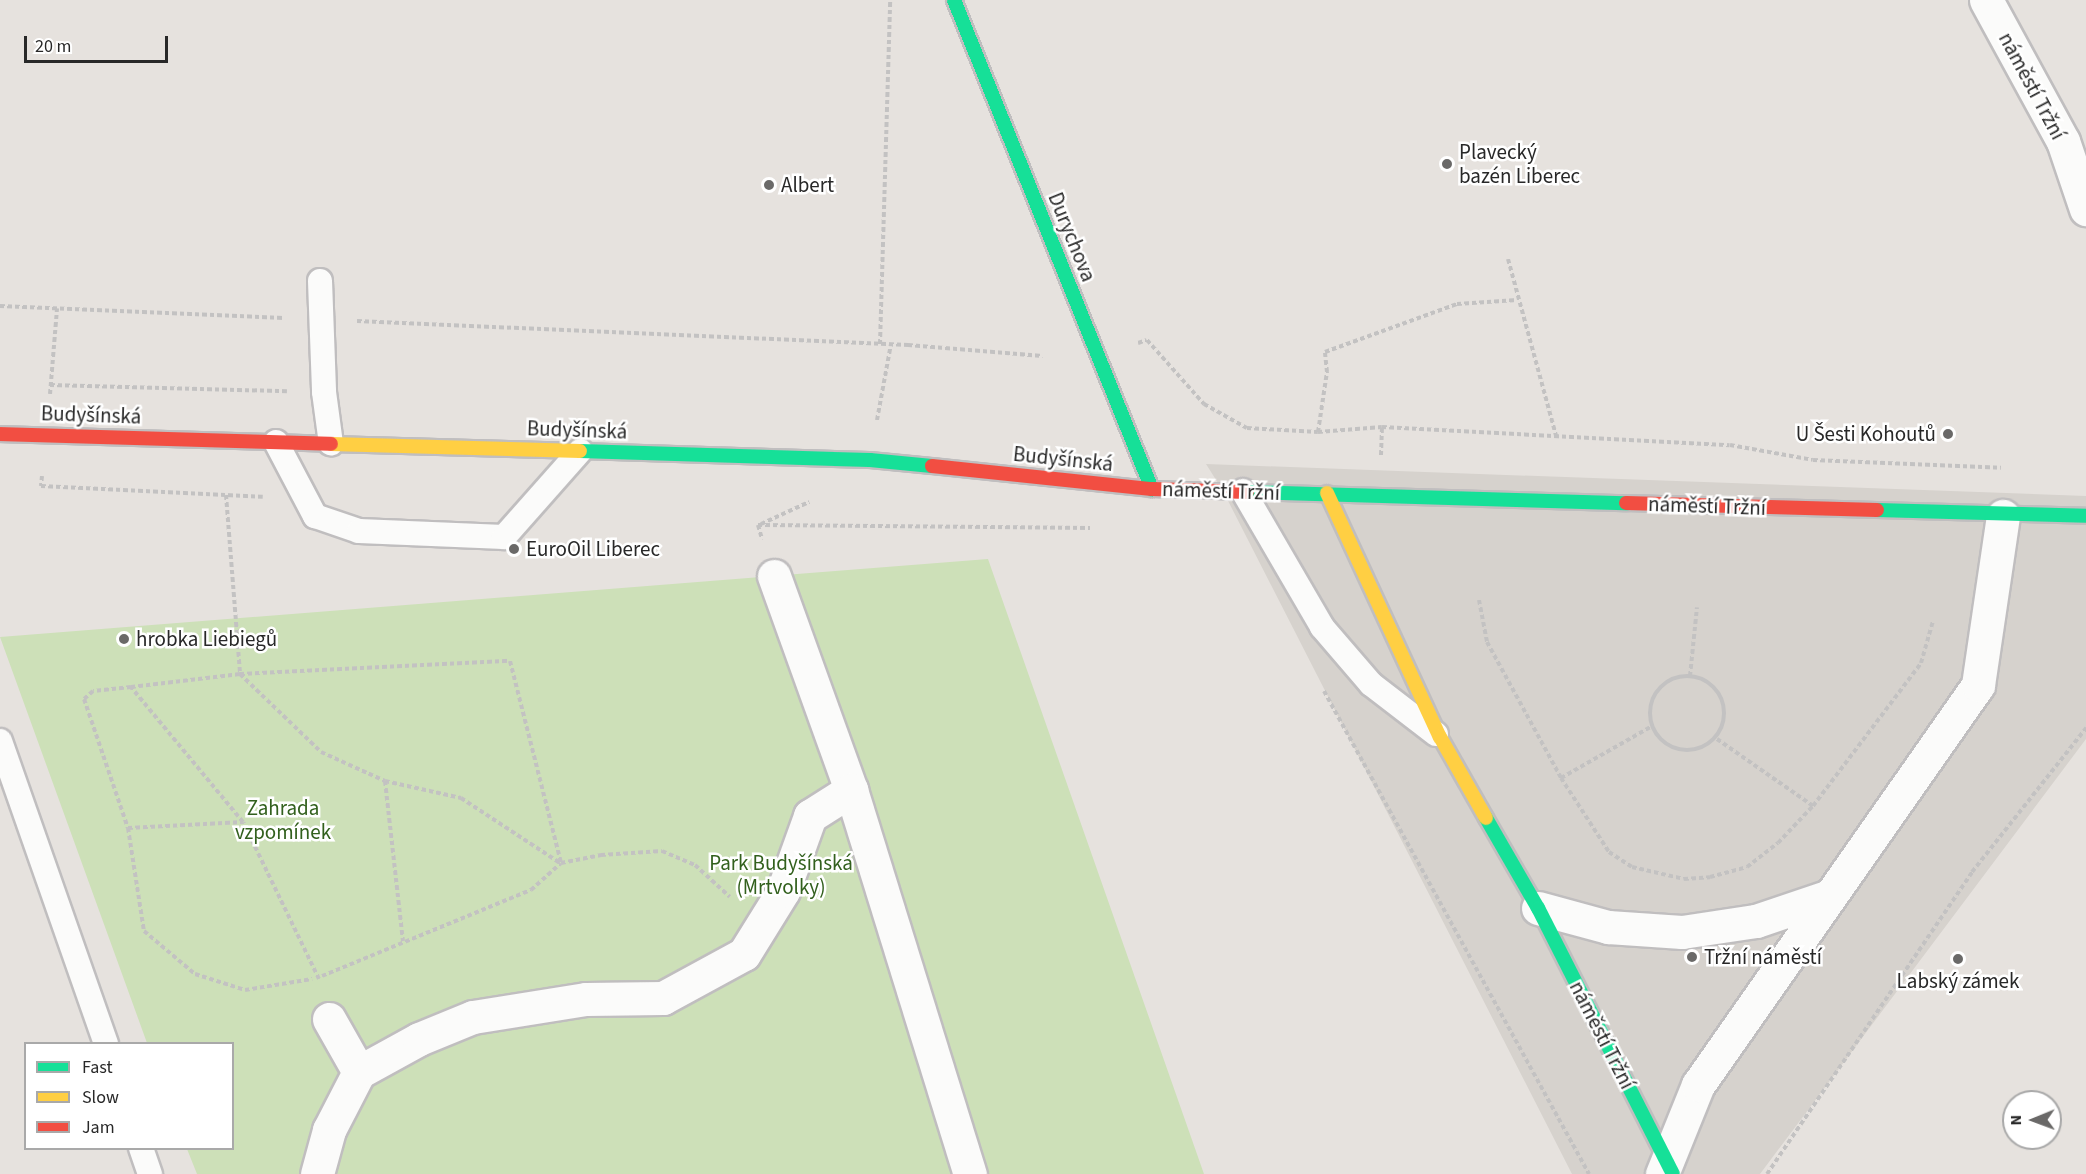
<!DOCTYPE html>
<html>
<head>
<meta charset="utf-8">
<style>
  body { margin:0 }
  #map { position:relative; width:2086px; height:1174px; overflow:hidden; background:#e6e2de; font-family:"Source Sans 3",sans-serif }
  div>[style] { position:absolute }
  .green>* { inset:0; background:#cde0b8 }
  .plaza>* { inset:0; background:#d6d2cd }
  .path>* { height:4px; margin-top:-2px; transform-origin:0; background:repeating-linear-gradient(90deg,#c3c2c2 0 4.5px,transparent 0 7.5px) }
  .path>.ring { margin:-2px; padding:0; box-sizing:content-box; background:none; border:4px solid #c3c2c2; border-radius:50% }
  .roads { filter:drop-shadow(2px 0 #c0bebf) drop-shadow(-2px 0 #c0bebf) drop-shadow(0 2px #c0bebf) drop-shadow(0 -2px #c0bebf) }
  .lane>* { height:24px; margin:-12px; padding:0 12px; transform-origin:12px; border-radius:12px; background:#fbfbfa }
  .street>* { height:33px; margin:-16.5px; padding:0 16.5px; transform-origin:16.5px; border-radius:16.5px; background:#fbfbfa }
  .fast>* { height:14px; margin:-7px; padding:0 7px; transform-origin:7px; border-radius:7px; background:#16e098 }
  .slow>* { height:14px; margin:-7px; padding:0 7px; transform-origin:7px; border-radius:7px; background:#ffcf43 }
  .jam>* { height:14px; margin:-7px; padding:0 7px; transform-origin:7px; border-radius:7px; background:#f24e42 }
  .dots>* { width:16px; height:16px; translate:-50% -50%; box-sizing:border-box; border:3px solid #fff; border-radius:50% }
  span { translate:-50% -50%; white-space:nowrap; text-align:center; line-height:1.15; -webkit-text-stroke:5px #fff; paint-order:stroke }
  .street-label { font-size:21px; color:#282828 }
  .poi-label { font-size:21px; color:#282828 }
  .left { translate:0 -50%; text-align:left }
  .right { translate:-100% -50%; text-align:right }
  .park-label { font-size:21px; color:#32601d }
  .legend { position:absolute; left:24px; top:1042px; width:210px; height:108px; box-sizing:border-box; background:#fff; border:2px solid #a9a9a9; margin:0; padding:8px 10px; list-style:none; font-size:18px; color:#282828 }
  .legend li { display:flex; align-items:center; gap:12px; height:30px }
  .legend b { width:30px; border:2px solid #a9a9a9 }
  .north { position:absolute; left:2002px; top:1090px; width:60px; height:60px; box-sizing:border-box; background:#fff; border:2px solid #a9a9a9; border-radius:50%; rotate:269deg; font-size:16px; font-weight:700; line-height:24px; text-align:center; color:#282828 }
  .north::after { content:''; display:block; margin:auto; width:21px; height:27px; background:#6a6968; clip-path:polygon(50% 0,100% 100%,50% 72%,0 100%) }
  .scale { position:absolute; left:24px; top:36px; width:144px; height:27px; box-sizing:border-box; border:3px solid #282828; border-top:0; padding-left:8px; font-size:18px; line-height:21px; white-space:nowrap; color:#282828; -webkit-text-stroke:4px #fff; paint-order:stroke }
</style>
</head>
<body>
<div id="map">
  <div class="green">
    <i style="clip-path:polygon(988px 559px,1204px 1174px,197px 1174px,187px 1149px,232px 1148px,232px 1044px,147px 1043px,0 637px)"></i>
  </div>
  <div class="plaza">
    <i style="clip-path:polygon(1206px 464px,2086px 496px,2086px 739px,1760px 1174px,1572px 1174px,1223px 491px)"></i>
  </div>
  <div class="path">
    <i style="left:1508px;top:259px;width:183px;rotate:74.8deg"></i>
    <i style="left:0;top:306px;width:284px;rotate:2.4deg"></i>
    <i style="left:357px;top:321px;width:552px;rotate:2.49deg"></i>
    <i style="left:908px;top:345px;width:135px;rotate:4.7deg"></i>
    <i style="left:1138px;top:343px;width:9px;rotate:-18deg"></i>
    <i style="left:1147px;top:340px;width:86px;rotate:48.3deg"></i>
    <i style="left:1204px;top:404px;width:49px;rotate:29.2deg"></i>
    <i style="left:1247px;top:428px;width:71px;rotate:3.2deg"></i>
    <i style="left:1318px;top:432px;width:64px;rotate:-4.5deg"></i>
    <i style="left:1382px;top:427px;width:348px;rotate:3deg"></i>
    <i style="left:1730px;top:445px;width:84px;rotate:10.2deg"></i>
    <i style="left:1813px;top:460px;width:188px;rotate:2.4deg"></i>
    <i style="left:880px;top:344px;width:344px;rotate:-88.3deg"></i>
    <i style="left:50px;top:385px;width:237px;rotate:1.5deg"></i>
    <i style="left:50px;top:394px;width:86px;rotate:-85.3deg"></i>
    <i style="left:877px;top:420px;width:77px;rotate:-79.6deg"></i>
    <i style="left:1318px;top:432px;width:61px;rotate:-81.5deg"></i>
    <i style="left:1327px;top:372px;width:20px;rotate:-96deg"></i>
    <i style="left:1325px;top:352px;width:140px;rotate:-20deg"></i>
    <i style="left:1457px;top:304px;width:60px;rotate:-3.8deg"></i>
    <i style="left:1381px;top:455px;width:28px;rotate:-88deg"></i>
    <i style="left:42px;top:476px;width:10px;rotate:96deg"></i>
    <i style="left:41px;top:486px;width:222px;rotate:2.8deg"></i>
    <i style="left:226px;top:495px;width:180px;rotate:85.5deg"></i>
    <i style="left:240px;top:674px;width:112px;rotate:43.9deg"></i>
    <i style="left:321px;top:752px;width:70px;rotate:24.4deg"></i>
    <i style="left:385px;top:781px;width:78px;rotate:12.6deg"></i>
    <i style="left:461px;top:798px;width:118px;rotate:33.3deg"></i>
    <i style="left:761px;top:524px;width:53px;rotate:-24.6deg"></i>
    <i style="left:758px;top:525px;width:332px;rotate:0.5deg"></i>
    <i style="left:758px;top:525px;width:15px;rotate:74deg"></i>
    <i style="left:1479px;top:600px;width:43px;rotate:79.2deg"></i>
    <i style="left:1487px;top:642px;width:155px;rotate:61.4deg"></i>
    <i style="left:1561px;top:778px;width:88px;rotate:57deg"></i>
    <i style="left:1609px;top:852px;width:27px;rotate:33deg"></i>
    <i style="left:1632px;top:867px;width:53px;rotate:13deg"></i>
    <i style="left:1684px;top:879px;width:26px;rotate:-4deg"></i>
    <i style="left:1710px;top:877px;width:38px;rotate:-15deg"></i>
    <i style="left:1747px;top:867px;width:39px;rotate:-38deg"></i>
    <i style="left:1778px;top:843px;width:51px;rotate:-46.6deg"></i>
    <i style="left:1813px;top:806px;width:179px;rotate:-52.9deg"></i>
    <i style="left:1921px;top:663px;width:44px;rotate:-74.1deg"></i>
    <i class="ring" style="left:1650px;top:676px;width:70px;height:70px"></i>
    <i style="left:1690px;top:676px;width:69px;rotate:-84.2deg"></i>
    <i style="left:131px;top:687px;width:38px;rotate:174deg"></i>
    <i style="left:93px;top:691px;width:12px;rotate:138deg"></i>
    <i style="left:84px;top:699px;width:136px;rotate:71.2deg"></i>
    <i style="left:128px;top:828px;width:104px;rotate:81.2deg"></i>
    <i style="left:144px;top:931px;width:67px;rotate:40.1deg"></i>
    <i style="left:195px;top:974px;width:52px;rotate:17.7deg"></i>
    <i style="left:245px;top:990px;width:68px;rotate:-9.3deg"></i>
    <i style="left:1324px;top:691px;width:551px;rotate:61.25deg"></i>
    <i style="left:1717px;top:739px;width:117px;rotate:34.9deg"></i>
    <i style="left:1561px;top:778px;width:105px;rotate:-29.7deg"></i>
    <i style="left:385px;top:781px;width:161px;rotate:83.6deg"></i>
    <i style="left:128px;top:828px;width:115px;rotate:-3deg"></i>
    <i style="left:322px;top:976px;width:226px;rotate:-22.4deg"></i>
    <i style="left:531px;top:890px;width:40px;rotate:-42deg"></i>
    <i style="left:561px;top:863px;width:41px;rotate:-11.3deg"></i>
    <i style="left:601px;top:855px;width:61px;rotate:-3.8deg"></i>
    <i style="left:662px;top:851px;width:36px;rotate:23deg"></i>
    <i style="left:695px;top:865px;width:47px;rotate:42.4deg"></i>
    <i style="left:319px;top:979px;width:174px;rotate:-115.8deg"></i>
    <i style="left:243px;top:822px;width:175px;rotate:-129.7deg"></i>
    <i style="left:131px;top:687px;width:110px;rotate:-6.8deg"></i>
    <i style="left:240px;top:674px;width:270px;rotate:-2.8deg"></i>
    <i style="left:510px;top:661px;width:208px;rotate:75.8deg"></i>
    <i style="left:1767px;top:1174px;width:365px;rotate:-55.8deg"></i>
    <i style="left:1972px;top:872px;width:184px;rotate:-51.6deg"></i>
  </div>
  <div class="roads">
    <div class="lane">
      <i style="left:320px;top:281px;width:111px;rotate:87.9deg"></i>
      <i style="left:324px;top:392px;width:52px;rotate:82.3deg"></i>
      <i style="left:276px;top:442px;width:84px;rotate:62.2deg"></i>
      <i style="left:315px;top:516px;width:46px;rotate:18.8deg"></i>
      <i style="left:359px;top:531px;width:145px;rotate:2.4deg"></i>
      <i style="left:504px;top:537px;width:115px;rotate:-48.5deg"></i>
      <i style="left:1243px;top:491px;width:157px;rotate:59.8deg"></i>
      <i style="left:1322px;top:627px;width:75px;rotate:49.3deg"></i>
      <i style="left:1371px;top:684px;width:82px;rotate:37.6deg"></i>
      <i style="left:0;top:741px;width:321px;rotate:70.7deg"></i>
      <i style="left:141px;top:1148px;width:28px;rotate:71deg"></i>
    </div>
    <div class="street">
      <i style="left:1986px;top:0;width:161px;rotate:61.4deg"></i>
      <i style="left:2063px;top:141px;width:72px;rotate:71.3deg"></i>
      <i style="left:774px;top:576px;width:227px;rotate:70.2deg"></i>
      <i style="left:851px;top:790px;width:402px;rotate:72.8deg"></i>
      <i style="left:1538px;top:908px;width:73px;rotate:15.2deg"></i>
      <i style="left:1608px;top:927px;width:74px;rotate:3.9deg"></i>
      <i style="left:1682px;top:932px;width:75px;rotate:-8.5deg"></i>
      <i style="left:1756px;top:921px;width:75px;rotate:-18.7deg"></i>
      <i style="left:329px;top:1019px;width:61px;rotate:60.5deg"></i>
      <i style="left:317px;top:1174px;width:46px;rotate:-74.7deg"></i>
      <i style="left:329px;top:1130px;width:65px;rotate:-62.7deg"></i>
      <i style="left:359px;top:1072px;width:68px;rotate:-28.8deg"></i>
      <i style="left:419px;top:1039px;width:58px;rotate:-22.2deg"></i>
      <i style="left:473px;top:1017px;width:114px;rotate:-9.1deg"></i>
      <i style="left:586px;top:999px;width:77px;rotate:-0.7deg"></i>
      <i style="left:663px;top:998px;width:92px;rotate:-28.5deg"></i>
      <i style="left:744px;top:954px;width:74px;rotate:-58.2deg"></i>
      <i style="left:783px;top:891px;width:80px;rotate:-70.2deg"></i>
      <i style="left:810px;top:816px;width:49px;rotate:-32.4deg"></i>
      <i style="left:1662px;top:1174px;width:96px;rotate:-68deg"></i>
      <i style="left:1698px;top:1085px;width:488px;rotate:-55deg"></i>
      <i style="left:1978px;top:685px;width:171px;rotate:-81.6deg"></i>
    </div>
    <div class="fast">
      <i style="left:954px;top:0;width:528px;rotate:67.96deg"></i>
      <i style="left:580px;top:451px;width:290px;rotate:1.8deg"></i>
      <i style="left:870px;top:460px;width:62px;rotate:5.5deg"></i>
      <i style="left:1247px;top:492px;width:379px;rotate:1.7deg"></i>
      <i style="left:1877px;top:510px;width:209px;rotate:1.6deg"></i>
      <i style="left:1486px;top:818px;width:104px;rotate:60deg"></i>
      <i style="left:1538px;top:908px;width:298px;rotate:63.1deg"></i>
    </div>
    <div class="slow">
      <i style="left:331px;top:444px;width:249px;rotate:1.6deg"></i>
      <i style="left:1327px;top:493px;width:269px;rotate:65.2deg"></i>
      <i style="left:1440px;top:737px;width:93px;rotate:60.4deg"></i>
    </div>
    <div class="jam">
      <i style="left:0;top:434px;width:331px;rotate:1.7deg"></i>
      <i style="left:932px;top:466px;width:221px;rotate:6deg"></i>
      <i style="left:1152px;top:489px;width:95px;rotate:1.8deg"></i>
      <i style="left:1626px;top:503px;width:251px;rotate:1.6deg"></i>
    </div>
  </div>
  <div class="dots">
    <i style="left:1447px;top:164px;background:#6a6968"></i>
    <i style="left:769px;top:185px;background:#6a6968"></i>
    <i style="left:1948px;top:434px;background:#6a6968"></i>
    <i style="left:514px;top:549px;background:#6a6968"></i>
    <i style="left:124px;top:639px;background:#6a6968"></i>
    <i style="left:1692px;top:957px;background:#6a6968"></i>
    <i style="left:1958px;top:959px;background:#6a6968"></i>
  </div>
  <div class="street-label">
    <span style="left:2032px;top:86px;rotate:62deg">náměstí Tržní</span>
    <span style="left:1072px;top:237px;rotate:68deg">Durychova</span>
    <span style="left:91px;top:415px;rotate:2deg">Budyšínská</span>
    <span style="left:577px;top:430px;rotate:2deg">Budyšínská</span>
    <span style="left:1063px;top:459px;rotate:6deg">Budyšínská</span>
    <span style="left:1221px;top:491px;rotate:2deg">náměstí Tržní</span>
    <span style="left:1707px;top:506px;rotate:2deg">náměstí Tržní</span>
    <span style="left:1602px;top:1035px;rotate:63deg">náměstí Tržní</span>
  </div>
  <div class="poi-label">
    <span class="left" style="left:1459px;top:164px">Plavecký<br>bazén Liberec</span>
    <span class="left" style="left:781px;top:185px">Albert</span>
    <span class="right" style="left:1936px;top:434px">U Šesti Kohoutů</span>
    <span class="left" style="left:526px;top:549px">EuroOil Liberec</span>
    <span class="left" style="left:136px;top:639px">hrobka Liebiegů</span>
    <span class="left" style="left:1704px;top:957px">Tržní náměstí</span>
    <span style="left:1958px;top:981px">Labský zámek</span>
  </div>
  <div class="park-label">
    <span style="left:283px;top:820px">Zahrada<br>vzpomínek</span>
    <span style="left:781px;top:875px">Park Budyšínská<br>(Mrtvolky)</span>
  </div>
  <ul class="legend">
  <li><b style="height:8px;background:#16e098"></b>Fast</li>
  <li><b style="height:8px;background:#ffcf43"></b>Slow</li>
  <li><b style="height:8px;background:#f24e42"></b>Jam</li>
  </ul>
  <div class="north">N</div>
  <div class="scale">20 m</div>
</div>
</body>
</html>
